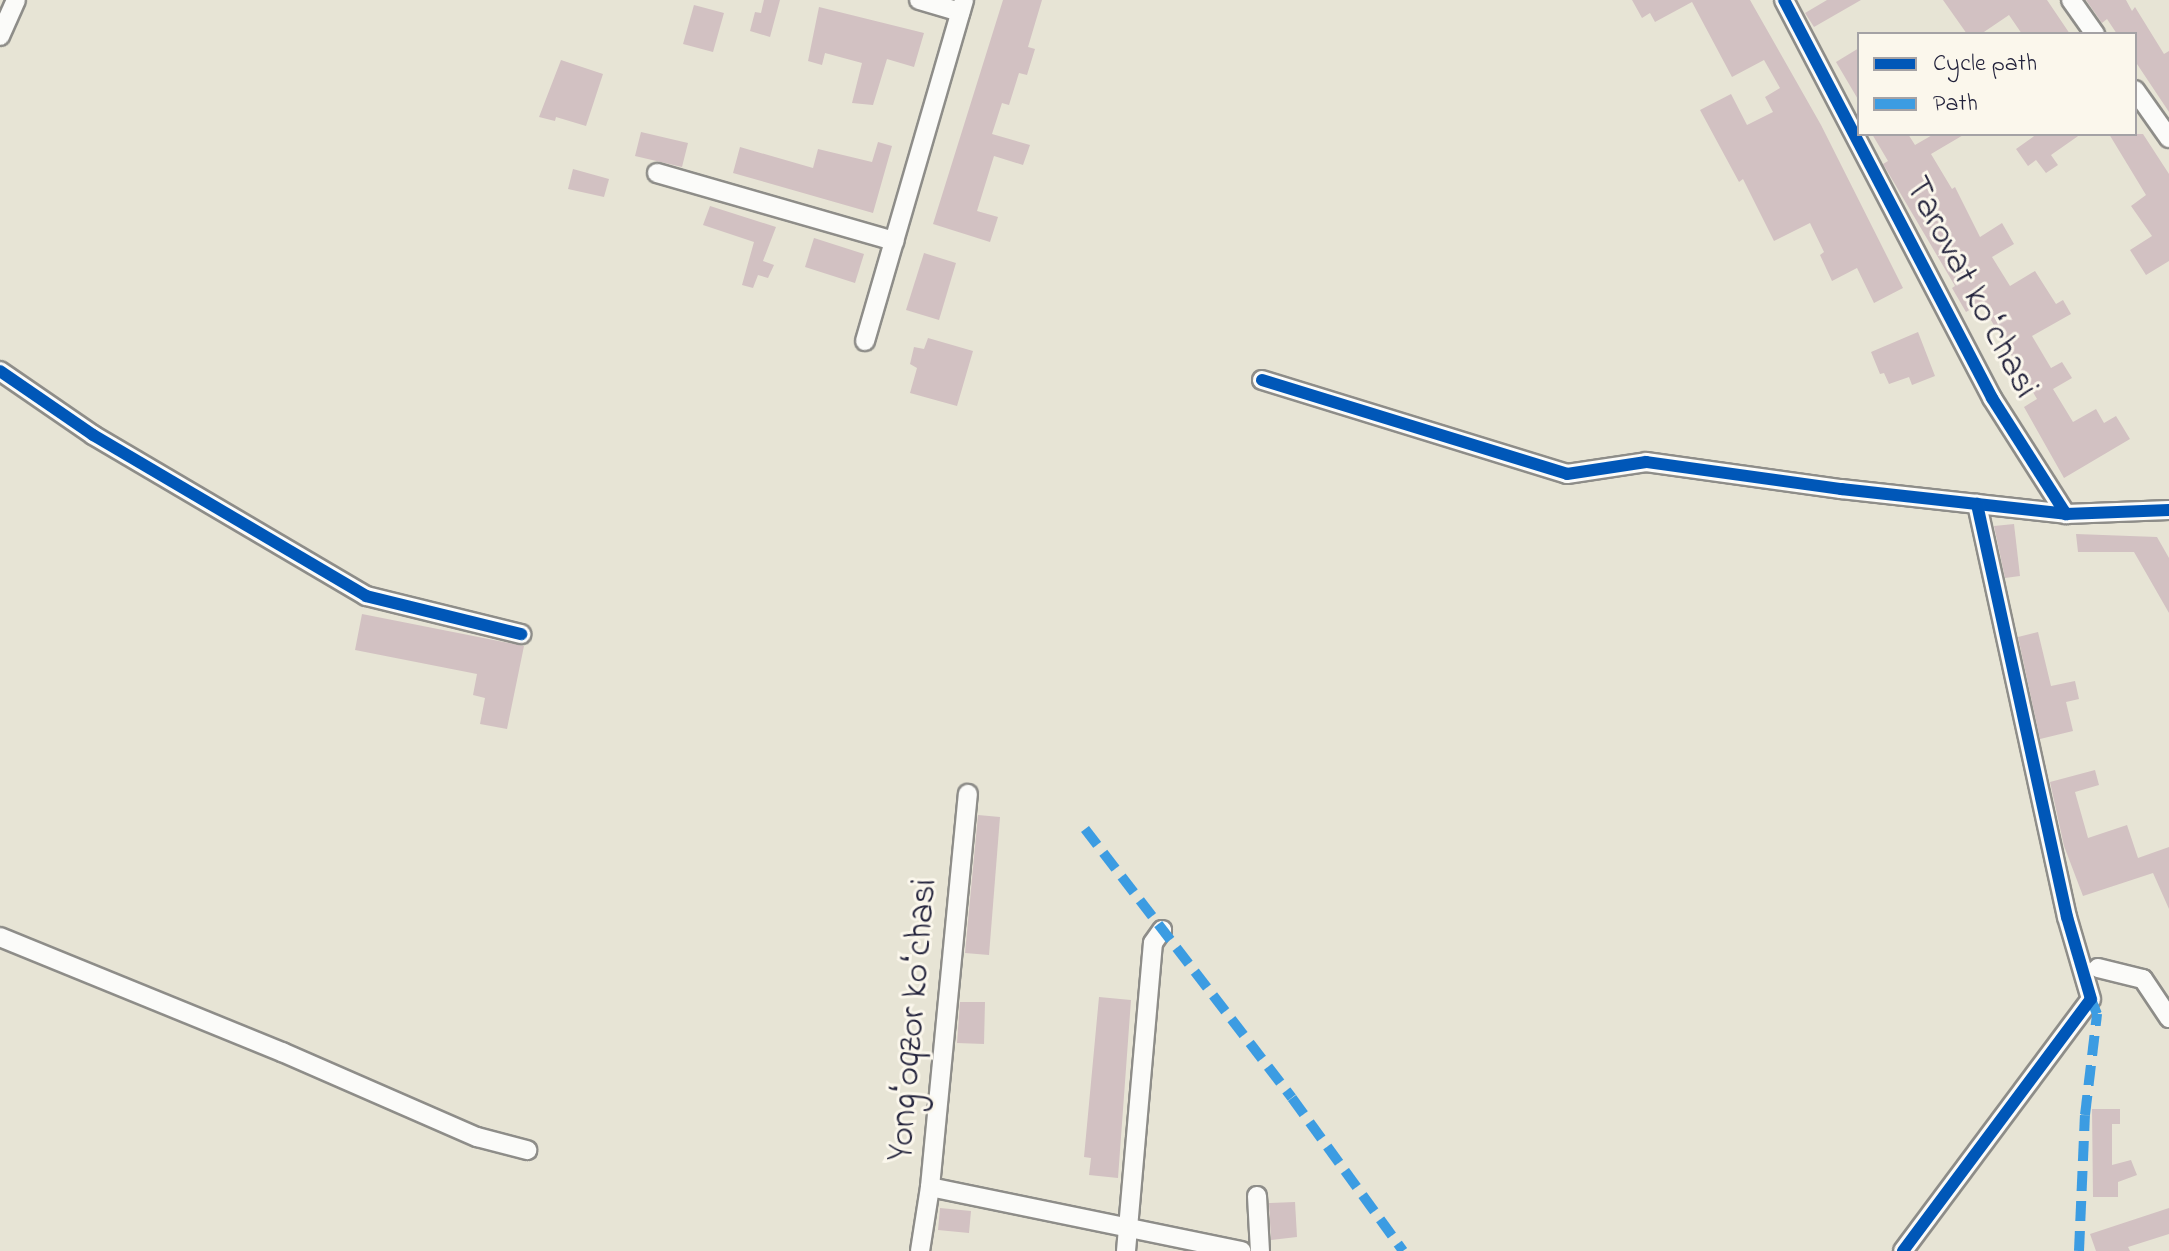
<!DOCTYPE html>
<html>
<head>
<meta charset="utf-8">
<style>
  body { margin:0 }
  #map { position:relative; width:2169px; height:1251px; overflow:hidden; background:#e7e4d5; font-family:"Indie Flower",sans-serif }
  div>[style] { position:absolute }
  .building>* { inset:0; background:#d2c1c2 }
  .roads { filter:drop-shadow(2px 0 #8e8d89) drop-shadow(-2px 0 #8e8d89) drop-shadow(0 2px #8e8d89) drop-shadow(0 -2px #8e8d89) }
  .minor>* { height:18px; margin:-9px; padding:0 9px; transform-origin:9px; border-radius:9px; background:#fbfbf9 }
  .quiet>* { height:10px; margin-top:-5px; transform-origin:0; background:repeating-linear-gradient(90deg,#3c9ce2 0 20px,transparent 0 30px) }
  .cycleway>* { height:12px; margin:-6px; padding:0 6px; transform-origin:6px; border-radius:6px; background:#0057b8 }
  span { translate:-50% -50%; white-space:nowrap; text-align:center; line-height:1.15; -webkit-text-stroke:6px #fbf7ec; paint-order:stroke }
  .street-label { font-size:36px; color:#22223b }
  .legend { position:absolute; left:1857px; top:32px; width:280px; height:104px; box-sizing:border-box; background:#fbf7ec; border:2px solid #a4a2a5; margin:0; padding:10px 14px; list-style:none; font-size:24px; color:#22223b }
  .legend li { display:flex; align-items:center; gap:16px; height:40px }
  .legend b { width:40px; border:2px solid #a4a2a5 }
</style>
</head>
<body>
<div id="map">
  <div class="building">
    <i style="clip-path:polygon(764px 0,780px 0,770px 37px,750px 31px,755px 12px,761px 13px)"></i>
    <i style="clip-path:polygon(1003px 0,1042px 0,1028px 47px,1035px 49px,1027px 75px,1019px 73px,1009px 105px,1002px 103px,992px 134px,1030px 145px,1023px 165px,994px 156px,977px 211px,998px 217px,990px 242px,933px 224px)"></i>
    <i style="clip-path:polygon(1632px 0,1750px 0,1821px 125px,1903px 288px,1874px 303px,1857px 268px,1832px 281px,1820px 255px,1824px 252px,1810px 223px,1774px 241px,1743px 179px,1739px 182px,1700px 110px,1731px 94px,1747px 125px,1773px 112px,1765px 97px,1780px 88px,1764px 60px,1732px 77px,1692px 2px,1655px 22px,1650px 13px,1642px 18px)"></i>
    <i style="clip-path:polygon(1827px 0,1861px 0,1814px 27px,1805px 13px)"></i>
    <i style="clip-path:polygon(1943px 0,2047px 0,2070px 34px,2022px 34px,2009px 15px,1981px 34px,1967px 34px)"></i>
    <i style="clip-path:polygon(2086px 0,2126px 0,2132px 11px,2135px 7px,2164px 54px,2169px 51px,2169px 112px,2135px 61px,2135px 34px,2117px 34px,2107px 19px,2102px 23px)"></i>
    <i style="clip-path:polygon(694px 5px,724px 13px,713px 52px,683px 44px)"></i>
    <i style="clip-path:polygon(819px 7px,924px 33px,914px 67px,887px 59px,873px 105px,852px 103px,862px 63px,825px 53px,822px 65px,808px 61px)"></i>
    <i style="clip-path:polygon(1859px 48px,1859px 101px,1836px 62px)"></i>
    <i style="clip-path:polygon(561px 60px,603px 74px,586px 126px,556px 117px,555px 121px,539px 117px)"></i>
    <i style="clip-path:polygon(641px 132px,688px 143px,682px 167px,635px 156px)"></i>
    <i style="clip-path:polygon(1872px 134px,1908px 134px,1915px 145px,1934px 134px,1965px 134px,1931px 154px,1952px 189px,1955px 187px,1980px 237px,2002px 223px,2014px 244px,1992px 257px,2010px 286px,2035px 271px,2056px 304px,2063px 300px,2071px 314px,2032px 336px,2051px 368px,2062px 362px,2072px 378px,2053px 389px,2073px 422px,2096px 409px,2104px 423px,2116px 416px,2130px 439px,2064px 478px,2024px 407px,2037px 399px,1981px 303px,1966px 312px,1952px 288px,1955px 286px,1886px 169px,1883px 164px,1888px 161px)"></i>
    <i style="clip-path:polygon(2037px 134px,2081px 134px,2051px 155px,2058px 165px,2046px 173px,2036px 160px,2028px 166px,2016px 149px)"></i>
    <i style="clip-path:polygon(2109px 134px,2143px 134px,2169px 174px,2169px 261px,2146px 275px,2130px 250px,2152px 236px,2131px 206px,2146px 195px)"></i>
    <i style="clip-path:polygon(878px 142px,892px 146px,873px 213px,733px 173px,740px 147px,813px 168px,818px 149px,872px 162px)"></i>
    <i style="clip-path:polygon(573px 169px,609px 179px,604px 197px,568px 189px)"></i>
    <i style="clip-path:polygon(710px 206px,776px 227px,763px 261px,774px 265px,768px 278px,758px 275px,753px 288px,742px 285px,754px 242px,703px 225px)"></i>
    <i style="clip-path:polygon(814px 238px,864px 254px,855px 283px,805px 267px)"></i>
    <i style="clip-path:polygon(924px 253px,956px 263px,939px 320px,906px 310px)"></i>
    <i style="clip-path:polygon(1918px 332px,1935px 376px,1912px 385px,1909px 377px,1889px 384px,1884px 373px,1880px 374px,1871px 352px)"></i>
    <i style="clip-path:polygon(928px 338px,973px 351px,957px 406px,910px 393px,917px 368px,910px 364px,914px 347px,924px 349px)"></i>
    <i style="clip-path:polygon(2014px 524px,2020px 576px,2005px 578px,1994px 526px)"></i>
    <i style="clip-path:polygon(2076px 534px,2157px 537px,2169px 558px,2169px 613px,2134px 552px,2078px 552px)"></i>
    <i style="clip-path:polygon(362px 614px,524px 646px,507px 729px,480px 724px,485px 698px,473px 695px,477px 674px,355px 650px)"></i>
    <i style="clip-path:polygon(2038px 632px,2051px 686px,2075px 681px,2079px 699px,2066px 702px,2073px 731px,2040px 739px,2018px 637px)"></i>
    <i style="clip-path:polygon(2095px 770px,2099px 785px,2075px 792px,2088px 838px,2127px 825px,2138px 858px,2169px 847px,2169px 909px,2153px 873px,2083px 896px,2064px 846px,2050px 782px)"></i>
    <i style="clip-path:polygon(978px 815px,1000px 817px,989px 955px,965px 953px)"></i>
    <i style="clip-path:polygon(1099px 997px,1131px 1000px,1118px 1178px,1089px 1175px,1091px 1158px,1084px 1157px)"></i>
    <i style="clip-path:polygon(960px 1002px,985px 1002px,984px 1044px,957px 1043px)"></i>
    <i style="clip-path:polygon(2092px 1109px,2120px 1109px,2120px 1124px,2112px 1124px,2112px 1165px,2131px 1160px,2137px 1175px,2118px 1182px,2118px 1197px,2093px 1197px)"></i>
    <i style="clip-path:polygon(1295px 1202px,1297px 1237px,1271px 1240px,1269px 1203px)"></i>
    <i style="clip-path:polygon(940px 1208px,971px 1211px,969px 1233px,938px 1230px)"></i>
    <i style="clip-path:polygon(2169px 1208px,2169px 1234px,2128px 1247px,2130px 1251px,2096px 1251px,2090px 1234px)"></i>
  </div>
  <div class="roads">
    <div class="minor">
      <i style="left:919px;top:0;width:43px;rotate:16.3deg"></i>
      <i style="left:1784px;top:0;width:449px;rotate:62.4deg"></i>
      <i style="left:1992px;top:398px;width:138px;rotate:57.5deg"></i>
      <i style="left:2071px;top:0;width:42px;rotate:54.8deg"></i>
      <i style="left:0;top:36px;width:39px;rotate:-66deg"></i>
      <i style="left:2135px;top:90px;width:59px;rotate:54.7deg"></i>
      <i style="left:657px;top:173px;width:247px;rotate:16deg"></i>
      <i style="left:865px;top:341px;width:355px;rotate:-73.8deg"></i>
      <i style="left:0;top:371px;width:113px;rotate:34.5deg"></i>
      <i style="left:93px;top:435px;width:317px;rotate:30.5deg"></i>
      <i style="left:366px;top:596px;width:160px;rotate:13.8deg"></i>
      <i style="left:1262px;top:380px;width:319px;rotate:17.1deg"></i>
      <i style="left:1567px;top:474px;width:80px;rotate:-8.6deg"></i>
      <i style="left:1646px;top:462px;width:197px;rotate:7.9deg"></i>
      <i style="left:1841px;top:489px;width:226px;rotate:6.3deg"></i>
      <i style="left:2066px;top:514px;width:103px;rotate:-2.2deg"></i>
      <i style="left:0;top:937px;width:305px;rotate:22.2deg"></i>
      <i style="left:282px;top:1052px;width:213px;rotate:23.6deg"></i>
      <i style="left:477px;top:1137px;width:52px;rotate:14.6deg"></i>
      <i style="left:2098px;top:968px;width:46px;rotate:13.7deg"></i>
      <i style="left:2143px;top:979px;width:47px;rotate:56.3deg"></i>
      <i style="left:930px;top:1187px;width:318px;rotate:11.6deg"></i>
      <i style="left:1257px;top:1196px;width:55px;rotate:86.9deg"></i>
      <i style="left:920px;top:1251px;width:65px;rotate:-81.1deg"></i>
      <i style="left:930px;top:1187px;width:395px;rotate:-84.5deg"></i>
      <i style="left:1126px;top:1251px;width:309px;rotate:-85deg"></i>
      <i style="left:1153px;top:943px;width:16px;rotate:-55deg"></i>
      <i style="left:1903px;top:1251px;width:314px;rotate:-53.3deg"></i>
      <i style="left:2091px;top:999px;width:85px;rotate:-106.3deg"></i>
      <i style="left:2067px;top:917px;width:423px;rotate:-102.3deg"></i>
    </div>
  </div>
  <div class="quiet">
    <i style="left:1085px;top:829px;width:339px;rotate:52.4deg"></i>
    <i style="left:1292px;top:1098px;width:189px;rotate:54deg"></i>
    <i style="left:2079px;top:1251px;width:136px;rotate:-87.5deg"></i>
    <i style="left:2085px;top:1115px;width:102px;rotate:-83.2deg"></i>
    <i style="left:2097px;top:1014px;width:16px;rotate:-112deg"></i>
  </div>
  <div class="cycleway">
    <i style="left:1784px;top:0;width:449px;rotate:62.4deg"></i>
    <i style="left:1992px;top:398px;width:138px;rotate:57.5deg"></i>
    <i style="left:0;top:371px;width:113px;rotate:34.5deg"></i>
    <i style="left:93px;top:435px;width:317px;rotate:30.5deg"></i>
    <i style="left:366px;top:596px;width:160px;rotate:13.8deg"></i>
    <i style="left:1262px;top:380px;width:319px;rotate:17.1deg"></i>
    <i style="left:1567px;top:474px;width:80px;rotate:-8.6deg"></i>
    <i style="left:1646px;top:462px;width:197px;rotate:7.9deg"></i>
    <i style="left:1841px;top:489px;width:226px;rotate:6.3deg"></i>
    <i style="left:2066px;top:514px;width:103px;rotate:-2.2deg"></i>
    <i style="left:1903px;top:1251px;width:314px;rotate:-53.3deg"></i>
    <i style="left:2091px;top:999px;width:85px;rotate:-106.3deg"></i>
    <i style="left:2067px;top:917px;width:423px;rotate:-102.3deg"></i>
  </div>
  <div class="street-label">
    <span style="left:1970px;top:288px;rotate:62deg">Tarovat koʻchasi</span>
    <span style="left:914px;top:1020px;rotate:-85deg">Yongʻoqzor koʻchasi</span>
  </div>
  <ul class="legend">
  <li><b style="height:10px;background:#0057b8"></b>Cycle path</li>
  <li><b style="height:10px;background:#3c9ce2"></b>Path</li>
  </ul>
</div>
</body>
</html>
